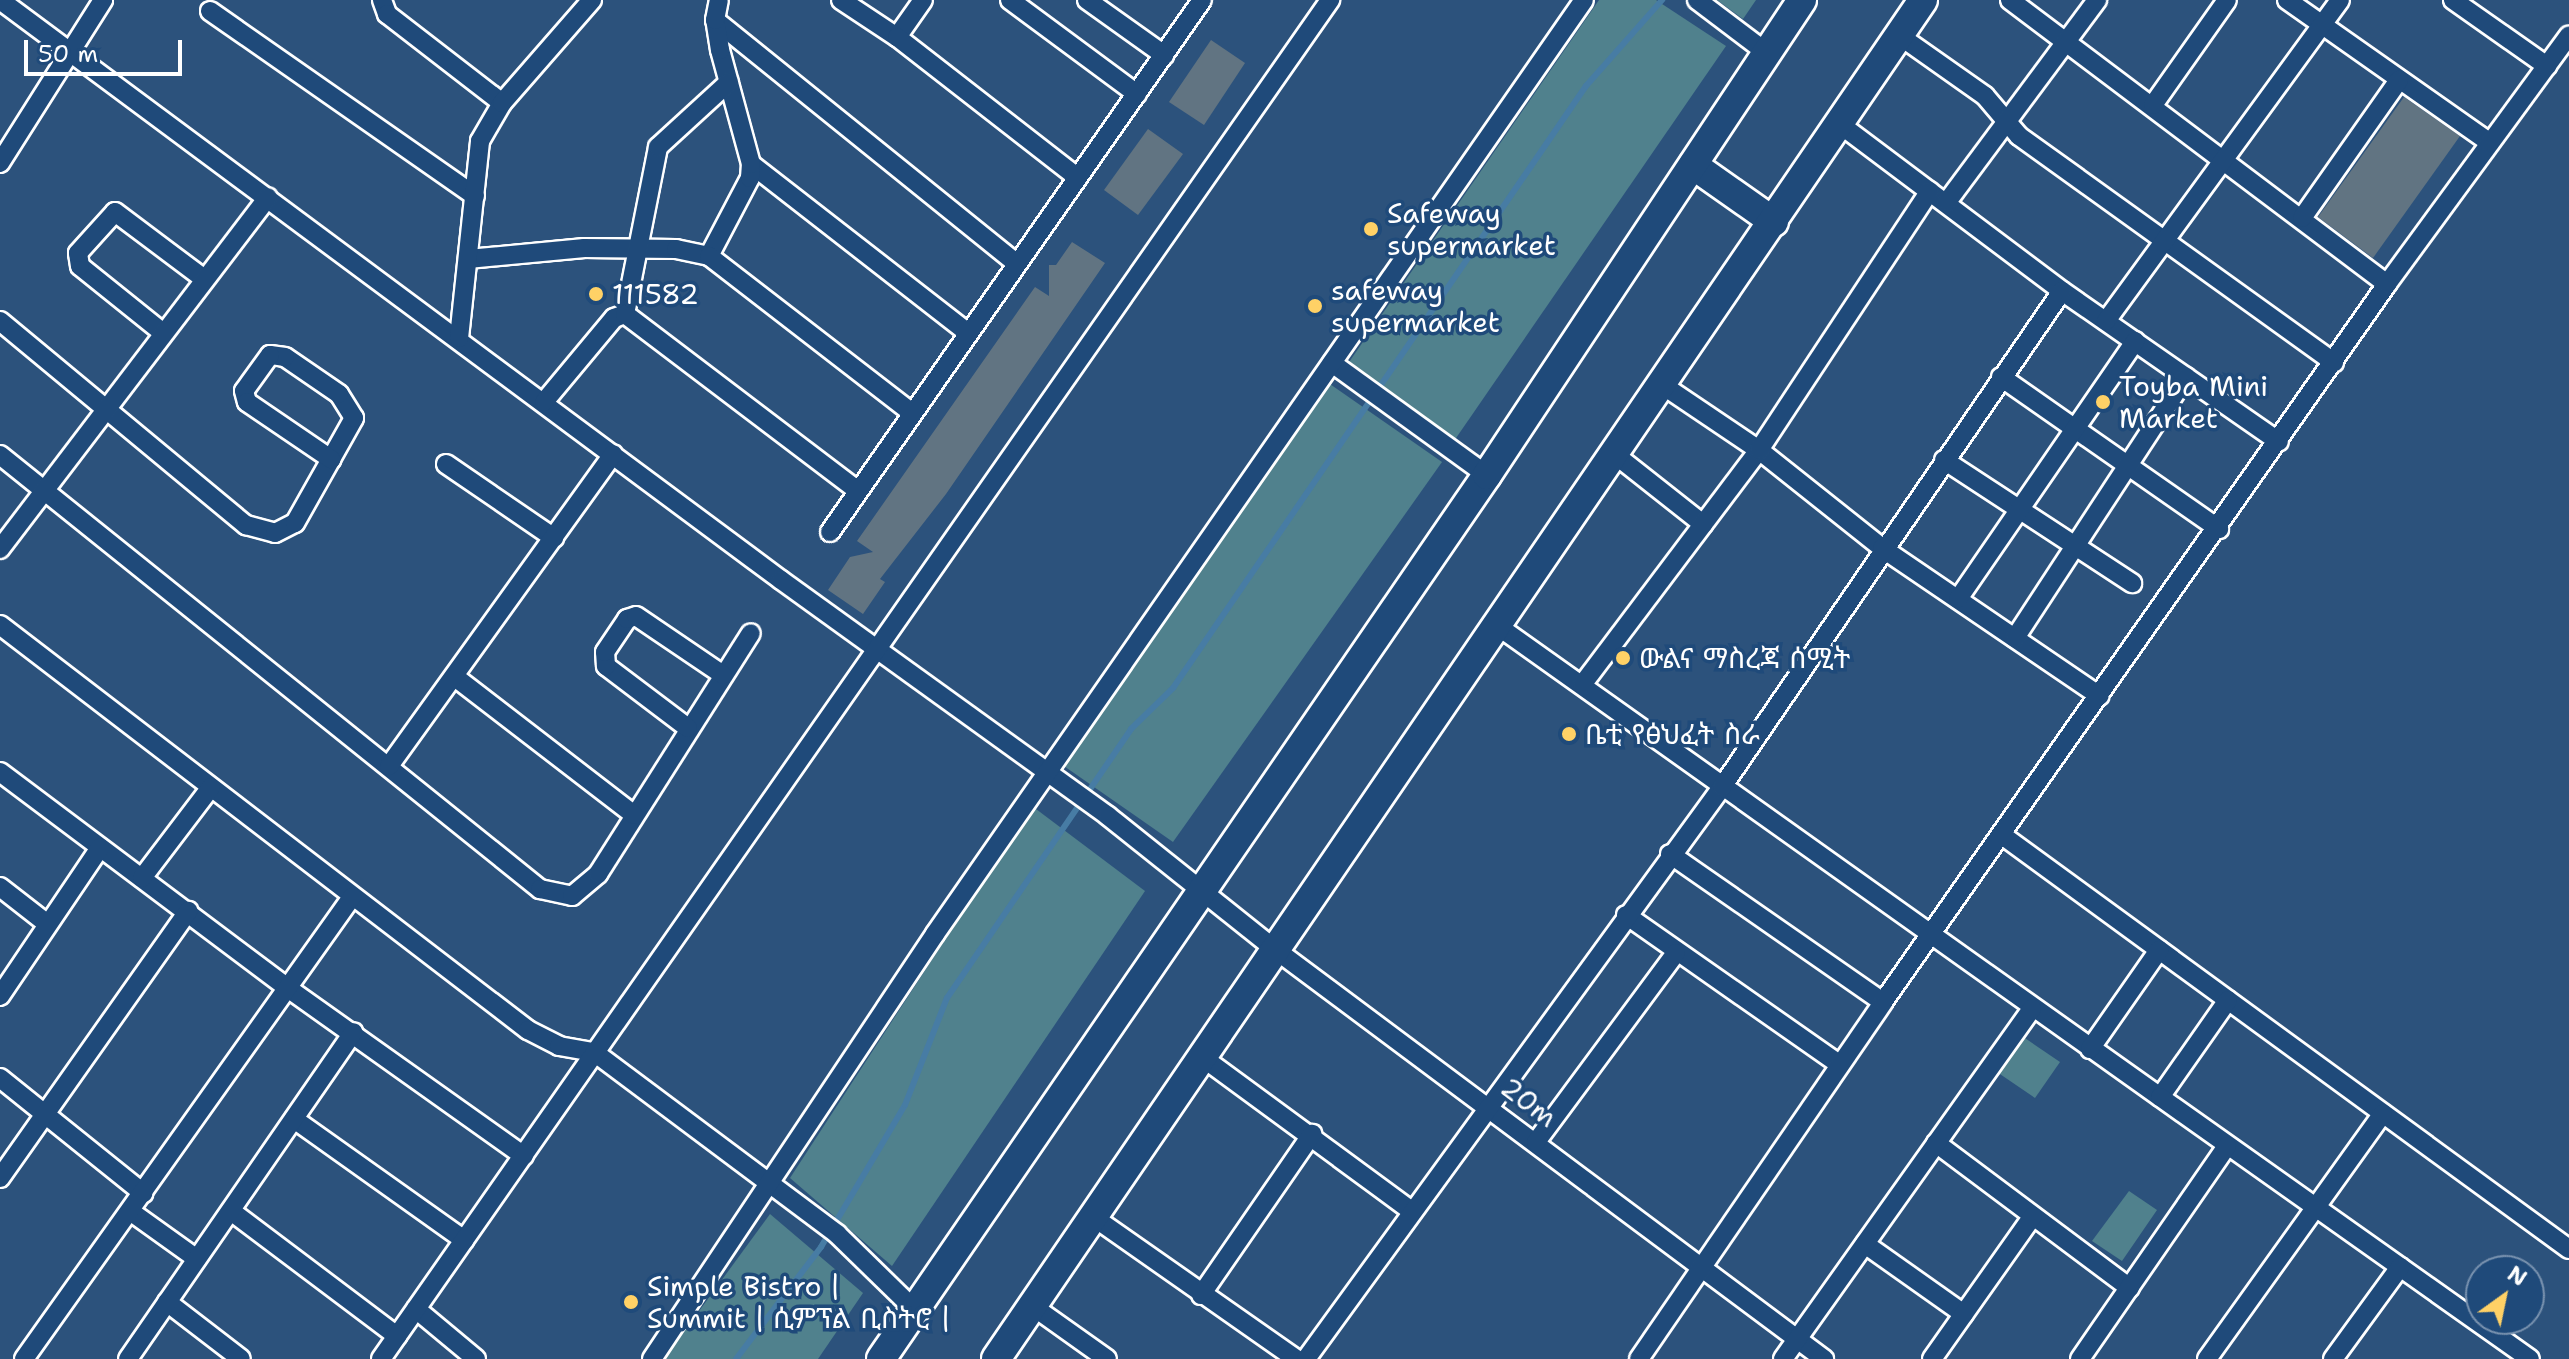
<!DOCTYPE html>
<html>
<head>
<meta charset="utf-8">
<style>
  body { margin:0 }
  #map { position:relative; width:2569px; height:1359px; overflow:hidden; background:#2c527c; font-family:"Shantell Sans","Noto Sans Ethiopic",sans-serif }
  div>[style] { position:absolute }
  .green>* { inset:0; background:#50818d }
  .stream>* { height:6px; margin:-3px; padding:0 3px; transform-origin:3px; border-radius:3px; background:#477ca4 }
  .building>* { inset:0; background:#617482 }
  .roads { filter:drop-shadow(2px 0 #fff) drop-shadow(-2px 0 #fff) drop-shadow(0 2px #fff) drop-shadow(0 -2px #fff) }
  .street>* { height:18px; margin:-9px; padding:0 9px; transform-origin:9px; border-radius:9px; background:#1f4a7a }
  .primary>* { height:28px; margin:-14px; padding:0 14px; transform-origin:14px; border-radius:14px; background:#1f4a7a }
  .dots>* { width:22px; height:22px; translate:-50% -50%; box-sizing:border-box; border:4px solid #1f4a7a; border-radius:50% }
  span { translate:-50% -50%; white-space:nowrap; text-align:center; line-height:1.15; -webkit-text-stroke:7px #1f4a7a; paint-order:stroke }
  .poi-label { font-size:28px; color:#fff }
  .left { translate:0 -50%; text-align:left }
  .street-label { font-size:28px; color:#fff }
  .north { position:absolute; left:2465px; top:1255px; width:80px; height:80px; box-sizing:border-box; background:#1f4a7a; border:2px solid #7992af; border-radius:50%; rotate:33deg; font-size:22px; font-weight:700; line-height:32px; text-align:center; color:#fff }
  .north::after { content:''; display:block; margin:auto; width:28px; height:36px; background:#ffd166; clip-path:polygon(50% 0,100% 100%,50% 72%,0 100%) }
  .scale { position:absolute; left:24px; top:40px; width:158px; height:36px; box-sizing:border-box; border:4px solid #fff; border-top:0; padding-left:10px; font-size:24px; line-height:28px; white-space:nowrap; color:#fff; -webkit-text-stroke:6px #1f4a7a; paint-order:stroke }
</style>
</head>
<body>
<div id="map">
  <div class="green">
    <i style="clip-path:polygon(1599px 0,1656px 0,1726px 46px,1454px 441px,1347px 365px)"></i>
    <i style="clip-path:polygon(1717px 0,1756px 0,1743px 19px)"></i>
    <i style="clip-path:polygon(1327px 382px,1442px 462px,1173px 842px,1061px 764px)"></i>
    <i style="clip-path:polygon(1032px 806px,1145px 891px,892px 1266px,790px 1178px)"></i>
    <i style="clip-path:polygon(2019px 1034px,2060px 1062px,2035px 1098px,1994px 1070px)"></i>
    <i style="clip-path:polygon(2129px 1191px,2157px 1210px,2122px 1261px,2092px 1241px)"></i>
    <i style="clip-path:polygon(770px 1214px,863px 1293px,818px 1359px,664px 1359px)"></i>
  </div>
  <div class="stream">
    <i style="left:736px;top:1359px;width:141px;rotate:-52.8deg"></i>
    <i style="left:821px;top:1247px;width:165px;rotate:-59.4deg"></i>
    <i style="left:905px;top:1105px;width:115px;rotate:-68.6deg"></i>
    <i style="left:947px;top:998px;width:326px;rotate:-55.6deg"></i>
    <i style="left:1131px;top:729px;width:59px;rotate:-44.3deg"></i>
    <i style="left:1173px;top:688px;width:730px;rotate:-55.55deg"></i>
    <i style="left:1586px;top:86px;width:115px;rotate:-48.5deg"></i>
  </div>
  <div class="building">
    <i style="clip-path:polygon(1211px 40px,1245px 63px,1204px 125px,1169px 102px)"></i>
    <i style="clip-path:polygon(2404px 97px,2460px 136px,2373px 258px,2318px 217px)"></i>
    <i style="clip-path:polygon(1148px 129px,1183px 154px,1138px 215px,1104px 190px)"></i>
    <i style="clip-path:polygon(1072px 242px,1105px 263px,946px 494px,880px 579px,885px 582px,863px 614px,828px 590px,850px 557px,873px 552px,857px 541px,1035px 287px,1049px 296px,1049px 265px,1056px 265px)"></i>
  </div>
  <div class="roads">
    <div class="street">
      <i style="left:0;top:0;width:973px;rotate:36.6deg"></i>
      <i style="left:781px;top:580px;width:403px;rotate:35.8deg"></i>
      <i style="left:1108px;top:816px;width:215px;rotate:38.6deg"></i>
      <i style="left:1276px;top:950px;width:684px;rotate:36.74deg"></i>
      <i style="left:382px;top:0;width:15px;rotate:70deg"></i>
      <i style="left:387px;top:14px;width:145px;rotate:37.7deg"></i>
      <i style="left:841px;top:0;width:67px;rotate:33.5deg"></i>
      <i style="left:897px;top:37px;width:45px;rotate:-54.9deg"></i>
      <i style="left:1010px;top:0;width:158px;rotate:36.5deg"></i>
      <i style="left:1087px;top:0;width:95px;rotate:35.5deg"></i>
      <i style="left:1697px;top:0;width:88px;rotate:37.1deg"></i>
      <i style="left:2010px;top:0;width:472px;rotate:37deg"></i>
      <i style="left:2287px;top:0;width:247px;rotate:35.1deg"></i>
      <i style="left:2453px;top:0;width:115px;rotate:35.1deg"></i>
      <i style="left:210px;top:11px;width:323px;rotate:34.9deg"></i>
      <i style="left:715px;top:20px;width:388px;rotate:38.9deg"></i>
      <i style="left:1900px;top:36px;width:104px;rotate:35.2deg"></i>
      <i style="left:1985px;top:96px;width:52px;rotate:49.6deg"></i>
      <i style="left:2019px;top:136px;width:388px;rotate:35.7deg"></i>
      <i style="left:897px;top:37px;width:229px;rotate:37.9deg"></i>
      <i style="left:2153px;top:105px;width:128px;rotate:-54.8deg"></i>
      <i style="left:1841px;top:125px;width:276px;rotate:36.9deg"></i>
      <i style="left:2062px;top:291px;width:264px;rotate:34.8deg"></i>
      <i style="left:0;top:163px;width:193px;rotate:-57.7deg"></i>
      <i style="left:751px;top:164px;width:275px;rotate:37.9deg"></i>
      <i style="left:1947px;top:202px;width:252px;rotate:-53.4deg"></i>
      <i style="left:2302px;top:218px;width:169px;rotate:-54.9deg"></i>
      <i style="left:709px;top:256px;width:88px;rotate:-62.3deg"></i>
      <i style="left:750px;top:178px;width:14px;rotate:-86deg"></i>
      <i style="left:751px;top:164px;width:118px;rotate:-105.2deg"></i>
      <i style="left:720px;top:50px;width:30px;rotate:-99deg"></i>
      <i style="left:715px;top:20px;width:20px;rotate:-79deg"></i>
      <i style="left:468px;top:259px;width:117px;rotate:-5.4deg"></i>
      <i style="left:584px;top:248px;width:92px;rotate:0.6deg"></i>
      <i style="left:676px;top:249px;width:34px;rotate:12deg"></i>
      <i style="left:709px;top:256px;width:257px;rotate:37.7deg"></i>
      <i style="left:625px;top:314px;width:170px;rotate:-78.8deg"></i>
      <i style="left:658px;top:147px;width:96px;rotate:-42.5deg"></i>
      <i style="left:0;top:321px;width:320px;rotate:39.7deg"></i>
      <i style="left:246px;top:525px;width:30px;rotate:15deg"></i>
      <i style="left:275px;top:533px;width:22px;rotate:-27deg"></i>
      <i style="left:295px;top:523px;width:73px;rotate:-60.6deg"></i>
      <i style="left:331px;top:459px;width:47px;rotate:-60.7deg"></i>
      <i style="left:354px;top:418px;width:28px;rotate:-122deg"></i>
      <i style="left:339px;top:394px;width:65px;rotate:-145.6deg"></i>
      <i style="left:285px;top:357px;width:15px;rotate:-172deg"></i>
      <i style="left:270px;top:355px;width:44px;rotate:125.8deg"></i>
      <i style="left:244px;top:391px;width:11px;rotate:75deg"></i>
      <i style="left:247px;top:402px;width:102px;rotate:34.2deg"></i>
      <i style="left:2106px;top:321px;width:397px;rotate:-53.9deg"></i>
      <i style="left:162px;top:332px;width:105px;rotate:-141.2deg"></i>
      <i style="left:80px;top:266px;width:13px;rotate:-99deg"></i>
      <i style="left:78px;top:253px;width:55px;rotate:-47.9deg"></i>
      <i style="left:115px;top:212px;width:110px;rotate:36.9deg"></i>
      <i style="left:459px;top:338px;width:198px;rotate:-83.9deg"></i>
      <i style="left:480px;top:141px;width:44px;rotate:-59.9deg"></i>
      <i style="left:502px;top:103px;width:137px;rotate:-48.9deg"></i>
      <i style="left:1332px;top:363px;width:191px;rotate:35.9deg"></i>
      <i style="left:2001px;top:377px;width:266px;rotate:34.9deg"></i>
      <i style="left:1661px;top:384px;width:118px;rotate:34deg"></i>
      <i style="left:1759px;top:450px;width:157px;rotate:38.5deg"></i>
      <i style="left:1882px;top:548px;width:263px;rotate:34.2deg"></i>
      <i style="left:544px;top:402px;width:109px;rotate:-50.2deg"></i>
      <i style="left:614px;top:318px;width:12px;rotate:-20deg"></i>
      <i style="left:625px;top:314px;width:291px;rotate:37.2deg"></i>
      <i style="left:1613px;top:453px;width:115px;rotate:38.3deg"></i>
      <i style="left:0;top:455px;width:693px;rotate:38.79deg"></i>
      <i style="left:540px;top:889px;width:33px;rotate:12deg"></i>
      <i style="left:572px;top:896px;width:34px;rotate:-40deg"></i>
      <i style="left:598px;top:874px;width:285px;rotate:-57.6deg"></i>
      <i style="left:1944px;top:460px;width:225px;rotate:33.2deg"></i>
      <i style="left:446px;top:464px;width:131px;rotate:34.4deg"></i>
      <i style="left:830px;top:532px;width:649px;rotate:-55.04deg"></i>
      <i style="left:0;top:549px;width:442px;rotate:-52.7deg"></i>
      <i style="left:1958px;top:599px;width:313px;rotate:-55.5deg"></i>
      <i style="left:1495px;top:624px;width:816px;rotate:35.42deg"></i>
      <i style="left:0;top:625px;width:665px;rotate:37.49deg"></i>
      <i style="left:528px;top:1030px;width:35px;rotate:27deg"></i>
      <i style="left:559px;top:1046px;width:36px;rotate:10deg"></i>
      <i style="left:594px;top:1052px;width:304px;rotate:36.8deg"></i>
      <i style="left:837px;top:1234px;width:109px;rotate:44.3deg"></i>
      <i style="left:2015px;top:638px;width:312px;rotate:-56.8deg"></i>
      <i style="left:455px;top:677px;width:226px;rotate:37.6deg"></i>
      <i style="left:1582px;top:685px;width:294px;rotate:-53deg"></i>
      <i style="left:1759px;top:450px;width:310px;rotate:-56.6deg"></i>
      <i style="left:688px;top:728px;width:103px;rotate:-142.9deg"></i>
      <i style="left:606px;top:666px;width:14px;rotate:-94deg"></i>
      <i style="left:605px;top:652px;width:40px;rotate:-56deg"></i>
      <i style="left:627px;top:619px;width:9px;rotate:-18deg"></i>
      <i style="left:636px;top:616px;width:105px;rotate:34.1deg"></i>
      <i style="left:389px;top:766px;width:384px;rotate:-54.3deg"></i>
      <i style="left:0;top:772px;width:361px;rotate:36.9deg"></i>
      <i style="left:289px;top:989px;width:288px;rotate:35.4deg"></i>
      <i style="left:2002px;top:835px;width:702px;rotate:36.14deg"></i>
      <i style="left:1670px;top:854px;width:259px;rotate:34.8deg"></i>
      <i style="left:142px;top:878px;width:114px;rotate:-52.8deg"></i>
      <i style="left:0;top:887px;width:58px;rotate:38deg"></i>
      <i style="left:1626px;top:915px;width:261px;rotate:35deg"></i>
      <i style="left:0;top:996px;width:179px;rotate:-56deg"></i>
      <i style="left:2228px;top:1000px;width:118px;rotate:125deg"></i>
      <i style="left:2160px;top:1097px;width:453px;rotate:35.3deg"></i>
      <i style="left:2090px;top:1049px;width:121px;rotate:-55.1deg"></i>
      <i style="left:1202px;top:1057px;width:260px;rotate:36.3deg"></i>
      <i style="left:0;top:1078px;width:184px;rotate:38.8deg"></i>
      <i style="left:294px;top:1119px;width:209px;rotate:35.4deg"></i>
      <i style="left:1536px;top:1142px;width:235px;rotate:-53.5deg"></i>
      <i style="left:1936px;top:1143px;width:242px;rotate:36.8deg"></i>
      <i style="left:0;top:1178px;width:327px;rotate:-54.8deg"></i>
      <i style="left:130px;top:1211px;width:82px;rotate:35.6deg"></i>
      <i style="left:231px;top:1211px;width:208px;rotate:37deg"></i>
      <i style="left:1092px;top:1216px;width:249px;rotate:35deg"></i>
      <i style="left:1865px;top:1244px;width:121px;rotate:35.3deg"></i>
      <i style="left:1201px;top:1295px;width:196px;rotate:-55.4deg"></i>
      <i style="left:167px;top:1302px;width:93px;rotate:37.6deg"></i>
      <i style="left:1031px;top:1305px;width:93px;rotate:35.4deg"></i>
      <i style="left:416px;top:1309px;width:78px;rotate:39.8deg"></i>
      <i style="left:24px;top:1359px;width:567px;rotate:-54.63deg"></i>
      <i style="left:128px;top:1359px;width:397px;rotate:-55.4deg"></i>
      <i style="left:381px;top:1359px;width:1658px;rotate:-55.07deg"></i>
      <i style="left:652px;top:1359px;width:511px;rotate:-56.34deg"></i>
      <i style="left:935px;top:934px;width:1137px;rotate:-55.21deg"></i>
      <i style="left:1306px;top:1359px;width:707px;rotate:-53.97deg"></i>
      <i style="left:1722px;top:787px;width:601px;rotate:-55.57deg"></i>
      <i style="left:1639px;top:1359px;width:432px;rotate:-55.6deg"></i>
      <i style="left:1883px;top:1002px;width:877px;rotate:-54.93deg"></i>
      <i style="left:2387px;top:284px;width:308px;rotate:-53.8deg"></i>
      <i style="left:1783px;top:1359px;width:430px;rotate:-54.6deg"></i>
      <i style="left:1932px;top:1359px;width:175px;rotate:-54.8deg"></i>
      <i style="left:2080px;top:1359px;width:259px;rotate:-55.4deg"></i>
      <i style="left:2207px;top:1359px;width:302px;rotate:-54.4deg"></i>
      <i style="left:2333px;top:1359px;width:114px;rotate:-53.9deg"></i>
    </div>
    <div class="primary">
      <i style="left:1693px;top:165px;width:99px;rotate:35.1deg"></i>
      <i style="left:881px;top:1359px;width:1072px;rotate:-55.57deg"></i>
      <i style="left:1487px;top:475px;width:570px;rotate:-56.45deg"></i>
      <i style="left:996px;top:1359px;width:1645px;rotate:-55.7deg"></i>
    </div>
  </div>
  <div class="dots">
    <i style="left:1371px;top:229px;background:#ffd166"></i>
    <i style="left:596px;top:294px;background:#ffd166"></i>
    <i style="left:1315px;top:306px;background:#ffd166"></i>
    <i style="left:2103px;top:402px;background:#ffd166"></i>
    <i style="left:1623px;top:658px;background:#ffd166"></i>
    <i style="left:1569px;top:734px;background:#ffd166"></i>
    <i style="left:631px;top:1302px;background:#ffd166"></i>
  </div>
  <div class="poi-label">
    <span class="left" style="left:1387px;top:229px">Safeway<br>supermarket</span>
    <span class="left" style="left:1331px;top:306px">safeway<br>supermarket</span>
    <span class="left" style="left:612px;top:294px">111582</span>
    <span class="left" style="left:2119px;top:402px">Toyba Mini<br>Market</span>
    <span class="left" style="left:1639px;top:658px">ውልና ማስረጃ ሰሚት</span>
    <span class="left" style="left:1585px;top:734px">ቤቲ የፅህፈት ስራ</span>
    <span class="left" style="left:647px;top:1302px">Simple Bistro |<br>Summit | ሲምፕል ቢስትሮ |</span>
  </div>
  <div class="street-label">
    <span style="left:1529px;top:1102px;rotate:37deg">20m</span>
  </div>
  <div class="north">N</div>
  <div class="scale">50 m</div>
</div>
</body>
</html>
